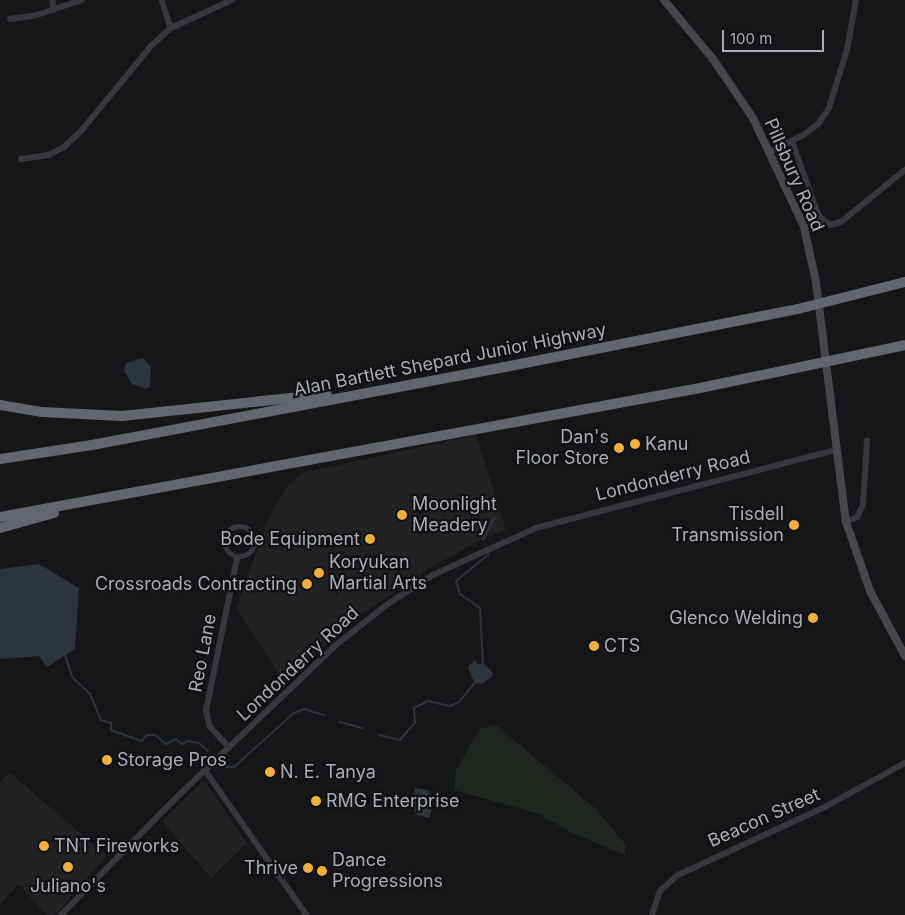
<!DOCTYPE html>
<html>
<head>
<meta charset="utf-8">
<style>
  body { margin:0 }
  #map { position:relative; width:905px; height:915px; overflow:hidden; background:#161618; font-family:Inter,sans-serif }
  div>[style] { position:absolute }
  .built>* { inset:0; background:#222225 }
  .green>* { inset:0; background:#1e261f }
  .water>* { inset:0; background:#2c353c }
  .stream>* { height:2px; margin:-1px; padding:0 1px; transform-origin:1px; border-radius:1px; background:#2c353c }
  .street>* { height:5.5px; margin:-2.75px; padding:0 2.75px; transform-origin:2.75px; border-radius:2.75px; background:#37383d }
  .street>.ring { margin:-2.75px; padding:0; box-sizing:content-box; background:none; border:5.5px solid #37383d; border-radius:50% }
  .secondary>* { height:8px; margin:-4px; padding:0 4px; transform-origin:4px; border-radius:4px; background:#45474d }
  .highway>* { height:10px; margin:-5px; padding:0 5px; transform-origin:5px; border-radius:5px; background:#63666e }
  .dots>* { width:14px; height:14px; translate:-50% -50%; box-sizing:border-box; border:2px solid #111113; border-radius:50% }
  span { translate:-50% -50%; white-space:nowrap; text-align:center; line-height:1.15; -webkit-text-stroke:4.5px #111113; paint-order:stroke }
  .street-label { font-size:18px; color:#a8adb8 }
  .poi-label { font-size:18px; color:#a8adb8 }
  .right { translate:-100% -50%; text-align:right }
  .left { translate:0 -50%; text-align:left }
  .scale { position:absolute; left:722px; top:30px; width:102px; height:22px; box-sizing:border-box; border:2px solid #a8adb8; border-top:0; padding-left:6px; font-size:15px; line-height:18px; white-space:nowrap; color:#a8adb8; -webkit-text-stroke:4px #111113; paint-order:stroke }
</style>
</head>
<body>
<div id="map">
  <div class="built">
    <i style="clip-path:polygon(476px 435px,506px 530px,484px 538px,430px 568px,356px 618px,284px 682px,236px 608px,270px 514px,288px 485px,302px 473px)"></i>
    <i style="clip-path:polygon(9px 772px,107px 856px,55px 915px,47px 915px,18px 884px,0 905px,0 783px)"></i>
    <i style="clip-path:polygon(204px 780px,247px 843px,211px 878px,162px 821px)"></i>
  </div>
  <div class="green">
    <i style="clip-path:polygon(496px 725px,596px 809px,626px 845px,625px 855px,572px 833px,539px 814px,454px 790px,456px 771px,479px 729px)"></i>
  </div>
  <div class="water">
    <i style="clip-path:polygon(143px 358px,151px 367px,150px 387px,145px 389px,132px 384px,124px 371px,126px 363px)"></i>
    <i style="clip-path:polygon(39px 564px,79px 588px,75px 649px,47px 667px,39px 656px,0 659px,0 569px)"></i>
    <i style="clip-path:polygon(475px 660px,477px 664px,485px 664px,492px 672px,493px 676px,482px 684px,475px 683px,470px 673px,468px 666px)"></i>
    <i style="clip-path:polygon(415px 788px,428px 790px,434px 803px,429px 818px,417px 815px,412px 805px)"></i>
  </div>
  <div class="stream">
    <i style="left:483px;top:540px;width:25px;rotate:-63deg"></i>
    <i style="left:65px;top:655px;width:23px;rotate:72deg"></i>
    <i style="left:72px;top:677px;width:25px;rotate:43deg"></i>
    <i style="left:90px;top:694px;width:28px;rotate:67deg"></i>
    <i style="left:101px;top:720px;width:10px;rotate:17deg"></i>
    <i style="left:111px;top:723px;width:7px;rotate:90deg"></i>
    <i style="left:111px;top:730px;width:33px;rotate:20deg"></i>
    <i style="left:142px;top:741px;width:8px;rotate:-50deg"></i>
    <i style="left:147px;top:735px;width:8px"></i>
    <i style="left:155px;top:735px;width:14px;rotate:39deg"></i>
    <i style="left:166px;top:744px;width:11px;rotate:-27deg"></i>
    <i style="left:176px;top:739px;width:8px;rotate:40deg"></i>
    <i style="left:182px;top:744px;width:7px;rotate:-27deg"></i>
    <i style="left:188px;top:741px;width:11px;rotate:10deg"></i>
    <i style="left:199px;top:743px;width:12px;rotate:42deg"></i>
    <i style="left:483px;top:666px;width:58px;rotate:-93deg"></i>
    <i style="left:480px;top:608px;width:24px;rotate:-145deg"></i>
    <i style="left:460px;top:594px;width:14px;rotate:-107deg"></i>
    <i style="left:456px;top:581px;width:43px;rotate:-39.3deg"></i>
    <i style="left:340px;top:722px;width:24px;rotate:15deg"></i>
    <i style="left:379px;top:735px;width:22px;rotate:13deg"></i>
    <i style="left:400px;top:740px;width:23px;rotate:-49deg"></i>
    <i style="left:415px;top:723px;width:15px;rotate:-94deg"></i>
    <i style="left:414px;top:708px;width:16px;rotate:-27deg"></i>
    <i style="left:428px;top:701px;width:23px;rotate:13deg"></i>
    <i style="left:450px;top:706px;width:10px;rotate:-24deg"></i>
    <i style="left:459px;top:702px;width:27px;rotate:-51deg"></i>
    <i style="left:221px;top:767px;width:13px"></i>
    <i style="left:234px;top:767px;width:81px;rotate:-42deg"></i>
    <i style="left:294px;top:713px;width:11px;rotate:-22deg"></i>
    <i style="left:304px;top:709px;width:21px;rotate:17deg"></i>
  </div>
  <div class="street">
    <i style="left:53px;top:0;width:10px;rotate:84deg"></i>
    <i style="left:162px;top:0;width:29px;rotate:72deg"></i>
    <i style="left:10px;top:19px;width:27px;rotate:-8deg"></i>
    <i style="left:37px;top:15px;width:47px;rotate:-18.4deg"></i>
    <i style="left:793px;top:143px;width:77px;rotate:70.4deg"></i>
    <i style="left:819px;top:216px;width:14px;rotate:39deg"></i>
    <i style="left:830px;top:225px;width:11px;rotate:-15deg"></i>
    <i style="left:841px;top:222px;width:82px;rotate:-39.1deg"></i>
    <i style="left:770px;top:152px;width:38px;rotate:-27deg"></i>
    <i style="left:804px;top:135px;width:18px;rotate:-38deg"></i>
    <i style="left:818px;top:124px;width:19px;rotate:-55deg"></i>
    <i style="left:829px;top:108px;width:61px;rotate:-72.8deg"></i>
    <i style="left:847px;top:50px;width:51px;rotate:-79.8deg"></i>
    <i style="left:21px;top:159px;width:28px;rotate:-8deg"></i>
    <i style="left:49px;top:155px;width:17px;rotate:-28deg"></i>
    <i style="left:64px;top:147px;width:25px;rotate:-43deg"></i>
    <i style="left:82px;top:130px;width:109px;rotate:-50.6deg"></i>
    <i style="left:151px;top:46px;width:27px;rotate:-42deg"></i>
    <i style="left:171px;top:28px;width:67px;rotate:-24.7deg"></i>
    <i style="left:846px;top:522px;width:12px;rotate:-24deg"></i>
    <i style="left:857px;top:517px;width:13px;rotate:-63deg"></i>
    <i style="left:863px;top:505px;width:64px;rotate:-86.4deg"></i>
    <i class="ring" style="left:225px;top:527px;width:24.5px;height:24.5px"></i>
    <i style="left:229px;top:748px;width:28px;rotate:-132deg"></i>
    <i style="left:210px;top:727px;width:16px;rotate:-104deg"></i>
    <i style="left:206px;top:711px;width:156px;rotate:-78.5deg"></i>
    <i style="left:205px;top:770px;width:177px;rotate:54.9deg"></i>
    <i style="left:61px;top:915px;width:165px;rotate:-45.5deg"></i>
    <i style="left:177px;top:797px;width:219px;rotate:-43.7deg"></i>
    <i style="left:335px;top:646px;width:68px;rotate:-38.4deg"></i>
    <i style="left:388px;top:604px;width:54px;rotate:-32.8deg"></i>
    <i style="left:433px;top:575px;width:113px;rotate:-24.5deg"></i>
    <i style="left:536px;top:528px;width:310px;rotate:-14.6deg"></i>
    <i style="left:652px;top:915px;width:25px;rotate:-72deg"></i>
    <i style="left:660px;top:891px;width:24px;rotate:-42deg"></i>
    <i style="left:678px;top:875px;width:162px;rotate:-24.8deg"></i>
    <i style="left:825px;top:807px;width:91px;rotate:-28.8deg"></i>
  </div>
  <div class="secondary">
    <i style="left:664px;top:0;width:77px;rotate:50.3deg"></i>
    <i style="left:713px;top:59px;width:71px;rotate:55.9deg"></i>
    <i style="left:753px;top:118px;width:120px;rotate:64.9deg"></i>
    <i style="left:804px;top:227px;width:56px;rotate:77.7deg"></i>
    <i style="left:816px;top:282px;width:242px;rotate:82.9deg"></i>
    <i style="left:846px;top:522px;width:73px;rotate:70.8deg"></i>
    <i style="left:870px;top:591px;width:74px;rotate:61.7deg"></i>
  </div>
  <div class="highway">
    <i style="left:0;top:405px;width:43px;rotate:9.5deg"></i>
    <i style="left:42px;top:412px;width:80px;rotate:2.9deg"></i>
    <i style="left:122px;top:416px;width:206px;rotate:-6.1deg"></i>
    <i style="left:0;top:459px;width:93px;rotate:-8.7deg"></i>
    <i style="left:92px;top:445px;width:420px;rotate:-10.7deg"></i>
    <i style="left:505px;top:367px;width:299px;rotate:-11.2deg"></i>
    <i style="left:798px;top:309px;width:110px;rotate:-14.2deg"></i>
    <i style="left:0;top:517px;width:712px;rotate:-10.44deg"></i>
    <i style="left:700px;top:388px;width:209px;rotate:-11.8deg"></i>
    <i style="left:0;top:528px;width:56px;rotate:-15.5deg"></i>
  </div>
  <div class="dots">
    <i style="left:635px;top:444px;background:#f2b134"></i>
    <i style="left:619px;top:448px;background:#f2b134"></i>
    <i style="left:402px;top:515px;background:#f2b134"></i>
    <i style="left:794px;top:525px;background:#f2b134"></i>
    <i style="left:370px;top:539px;background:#f2b134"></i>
    <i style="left:319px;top:573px;background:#f2b134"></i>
    <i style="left:307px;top:584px;background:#f2b134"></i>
    <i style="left:813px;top:618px;background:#f2b134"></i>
    <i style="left:594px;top:646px;background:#f2b134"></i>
    <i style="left:107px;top:760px;background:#f2b134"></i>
    <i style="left:270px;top:772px;background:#f2b134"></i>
    <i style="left:316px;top:801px;background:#f2b134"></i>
    <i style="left:44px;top:846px;background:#f2b134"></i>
    <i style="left:68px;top:867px;background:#f2b134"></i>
    <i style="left:308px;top:868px;background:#f2b134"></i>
    <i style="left:322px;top:871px;background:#f2b134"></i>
  </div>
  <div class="street-label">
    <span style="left:794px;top:175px;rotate:66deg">Pillsbury Road</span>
    <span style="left:450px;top:360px;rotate:-11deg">Alan Bartlett Shepard Junior Highway</span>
    <span style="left:673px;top:476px;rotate:-14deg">Londonderry Road</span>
    <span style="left:203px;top:653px;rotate:-79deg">Reo Lane</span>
    <span style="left:298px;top:664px;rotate:-43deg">Londonderry Road</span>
    <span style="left:764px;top:818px;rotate:-24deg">Beacon Street</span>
  </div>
  <div class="poi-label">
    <span class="right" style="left:609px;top:448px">Dan's<br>Floor Store</span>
    <span class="left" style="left:645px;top:444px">Kanu</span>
    <span class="left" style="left:412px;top:515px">Moonlight<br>Meadery</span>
    <span class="right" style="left:784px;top:525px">Tisdell<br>Transmission</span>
    <span class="right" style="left:360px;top:539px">Bode Equipment</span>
    <span class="left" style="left:329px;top:573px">Koryukan<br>Martial Arts</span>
    <span class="right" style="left:297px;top:584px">Crossroads Contracting</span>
    <span class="right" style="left:803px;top:618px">Glenco Welding</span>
    <span class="left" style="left:604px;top:646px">CTS</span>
    <span class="left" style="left:117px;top:760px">Storage Pros</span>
    <span class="left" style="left:280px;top:772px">N. E. Tanya</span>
    <span class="left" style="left:326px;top:801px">RMG Enterprise</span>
    <span class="left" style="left:54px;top:846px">TNT Fireworks</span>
    <span class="left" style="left:332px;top:871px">Dance<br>Progressions</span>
    <span class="right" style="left:298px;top:868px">Thrive</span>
    <span style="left:68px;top:886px">Juliano's</span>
  </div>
  <div class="scale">100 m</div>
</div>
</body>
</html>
